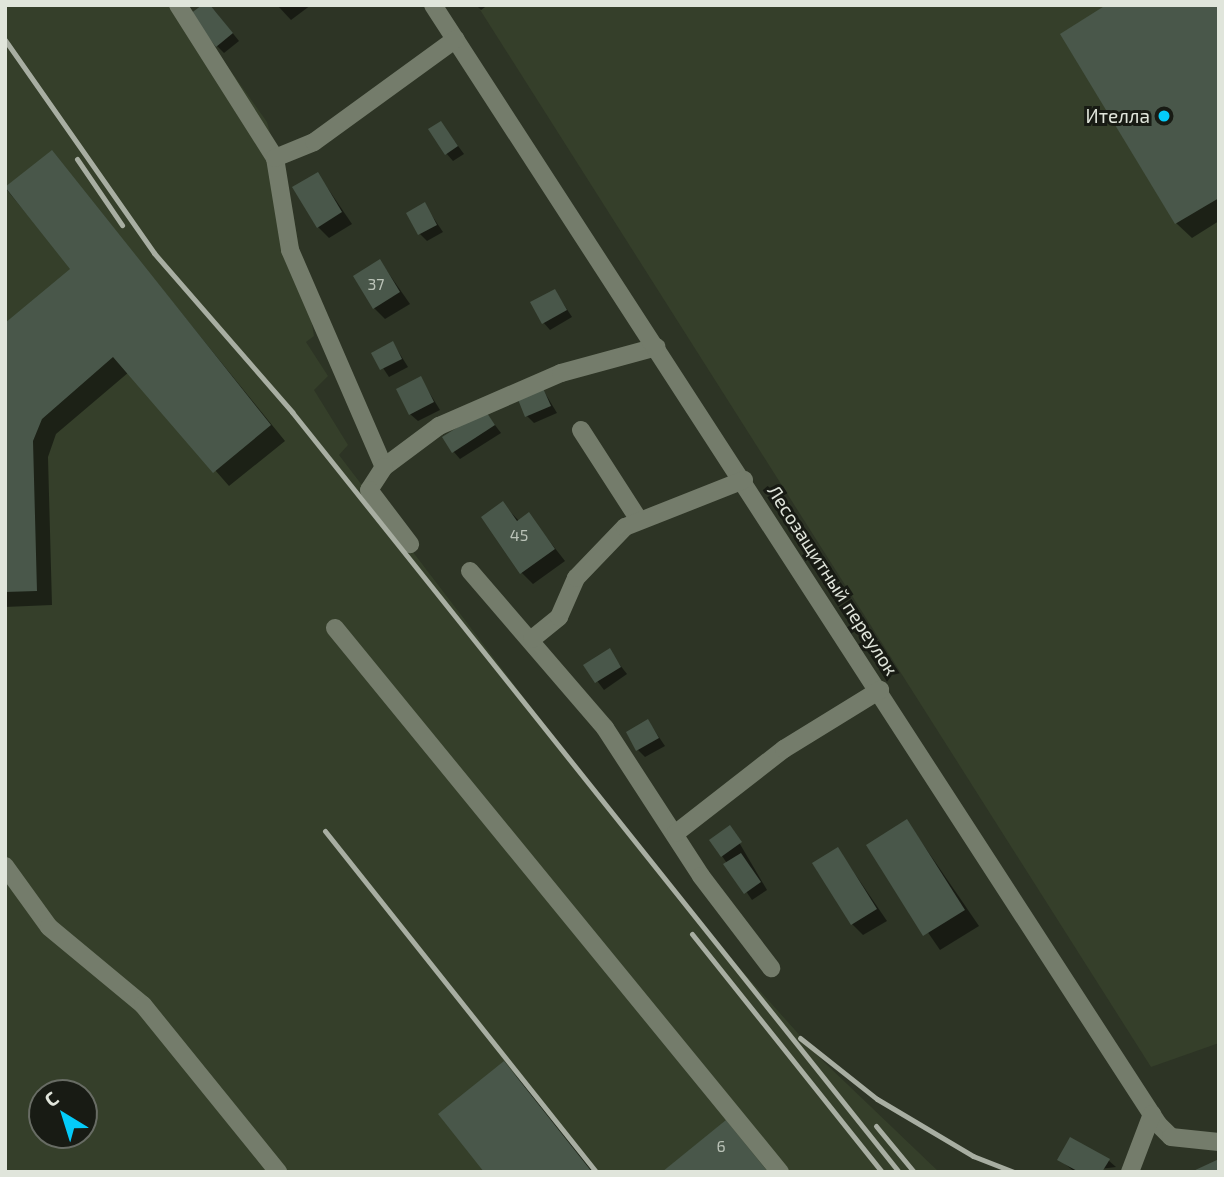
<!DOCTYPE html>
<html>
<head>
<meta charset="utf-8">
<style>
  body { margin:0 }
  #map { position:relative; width:1224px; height:1177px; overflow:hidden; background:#2d3425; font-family:"Exo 2",sans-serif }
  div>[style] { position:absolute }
  .built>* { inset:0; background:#353f2a }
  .shadow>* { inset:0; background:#0007 }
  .building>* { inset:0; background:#49574a }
  .minor>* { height:18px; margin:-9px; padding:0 9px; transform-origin:9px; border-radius:9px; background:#747c6b }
  .rail>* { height:5px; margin:-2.5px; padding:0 2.5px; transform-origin:2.5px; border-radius:2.5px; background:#a8aea2 }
  .dots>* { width:19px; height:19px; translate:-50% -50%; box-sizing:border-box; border:4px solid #181b14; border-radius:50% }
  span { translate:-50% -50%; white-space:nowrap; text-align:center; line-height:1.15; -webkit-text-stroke:6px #181b14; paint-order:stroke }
  .number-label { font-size:16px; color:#bac2b7 }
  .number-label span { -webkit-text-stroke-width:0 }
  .poi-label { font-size:19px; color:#e0e5db }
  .right { translate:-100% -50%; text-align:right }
  .street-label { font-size:19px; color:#e0e5db }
  .frame { position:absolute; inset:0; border:7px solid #e0e5db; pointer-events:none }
  .north { position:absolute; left:28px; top:1079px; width:70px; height:70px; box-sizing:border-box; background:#181b14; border:2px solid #686c64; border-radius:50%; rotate:322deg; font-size:19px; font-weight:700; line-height:28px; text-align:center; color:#e0e5db }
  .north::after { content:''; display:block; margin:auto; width:24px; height:32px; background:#04cbf9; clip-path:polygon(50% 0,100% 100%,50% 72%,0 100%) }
</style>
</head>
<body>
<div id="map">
  <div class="built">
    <i style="clip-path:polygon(evenodd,5px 5px,184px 5px,267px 122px,293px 212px,314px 336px,306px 342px,328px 376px,314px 390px,348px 445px,339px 455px,679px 901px,822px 1060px,939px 1172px,5px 1172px,5px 5px,42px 1093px,84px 1093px,84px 1135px,42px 1135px,42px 1093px)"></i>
    <i style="clip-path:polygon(477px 5px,1219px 5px,1219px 1043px,1151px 1067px)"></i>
  </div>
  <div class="shadow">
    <i style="clip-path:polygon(277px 5px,311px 5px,291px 20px)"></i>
    <i style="clip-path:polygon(476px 5px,488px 5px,481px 10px)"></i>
    <i style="clip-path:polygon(1219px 5px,1219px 221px,1192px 238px,1176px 223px)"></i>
    <i style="clip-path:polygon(214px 10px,239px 41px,224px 53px,217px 46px)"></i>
    <i style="clip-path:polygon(441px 123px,464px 154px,453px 161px,446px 153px)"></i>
    <i style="clip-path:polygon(51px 152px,285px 441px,229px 486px,129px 372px,56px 434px,48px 457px,52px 605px,5px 607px,5px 325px,73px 269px,6px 189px)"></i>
    <i style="clip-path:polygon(318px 174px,352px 224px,329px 238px,318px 227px)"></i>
    <i style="clip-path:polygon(424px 204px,443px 232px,427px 241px,420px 234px)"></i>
    <i style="clip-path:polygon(380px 261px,410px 304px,385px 319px,374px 308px)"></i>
    <i style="clip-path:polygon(555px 291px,572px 317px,550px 330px,543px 322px)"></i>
    <i style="clip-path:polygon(393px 343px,408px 367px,389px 377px,373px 353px)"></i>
    <i style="clip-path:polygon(421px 379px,440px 410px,418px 421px,410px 414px)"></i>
    <i style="clip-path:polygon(542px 388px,557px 413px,534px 423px,527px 416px)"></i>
    <i style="clip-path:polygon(485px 412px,501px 433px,460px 459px,453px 451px)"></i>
    <i style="clip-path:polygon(503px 504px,519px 521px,529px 515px,565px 561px,533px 584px,521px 572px)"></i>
    <i style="clip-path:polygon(609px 651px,627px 674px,604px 690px,586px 666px)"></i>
    <i style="clip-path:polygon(648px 721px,665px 746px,645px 757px,638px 750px)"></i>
    <i style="clip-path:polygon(907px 821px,979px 926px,940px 950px,868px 845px)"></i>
    <i style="clip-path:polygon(730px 827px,767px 890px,752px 900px,722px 856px)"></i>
    <i style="clip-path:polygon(838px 849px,887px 921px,863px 935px,852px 924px)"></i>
    <i style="clip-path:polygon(504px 1064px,519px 1079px,593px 1172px,486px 1172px)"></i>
    <i style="clip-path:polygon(1060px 1160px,1108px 1160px,1116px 1167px,1075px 1172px)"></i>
  </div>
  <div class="building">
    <i style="clip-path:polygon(202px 5px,210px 5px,233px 33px,216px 47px,190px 14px)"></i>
    <i style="clip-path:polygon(1106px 5px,1219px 5px,1219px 198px,1175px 224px,1060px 34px)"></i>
    <i style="clip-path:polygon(441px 121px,458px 146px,445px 155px,428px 129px)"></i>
    <i style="clip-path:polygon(52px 150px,271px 425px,213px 473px,113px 357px,42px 419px,33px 441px,37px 591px,5px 592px,5px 323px,70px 269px,5px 187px)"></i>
    <i style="clip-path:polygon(318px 172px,342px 212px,317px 228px,292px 187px)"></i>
    <i style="clip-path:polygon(425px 202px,437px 225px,418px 235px,406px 213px)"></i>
    <i style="clip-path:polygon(380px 259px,400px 292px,373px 309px,353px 276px)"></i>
    <i style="clip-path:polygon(555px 289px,567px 310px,542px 324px,530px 302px)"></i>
    <i style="clip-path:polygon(393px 341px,402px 359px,380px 370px,371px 353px)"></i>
    <i style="clip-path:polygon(421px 376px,434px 402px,409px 415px,396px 389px)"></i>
    <i style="clip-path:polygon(542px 386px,551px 406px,525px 417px,517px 397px)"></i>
    <i style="clip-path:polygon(485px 410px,495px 425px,452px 453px,442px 437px)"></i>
    <i style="clip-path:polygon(503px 501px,517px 521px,529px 512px,555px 549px,520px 574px,481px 517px)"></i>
    <i style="clip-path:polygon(610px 648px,621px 667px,595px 683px,583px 665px)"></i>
    <i style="clip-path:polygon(648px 719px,659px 738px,636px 751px,626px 732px)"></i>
    <i style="clip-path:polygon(907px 819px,965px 910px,923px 936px,866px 845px)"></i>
    <i style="clip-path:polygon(730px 825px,742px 842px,721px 857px,709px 840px)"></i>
    <i style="clip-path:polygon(838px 847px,877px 909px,851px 925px,812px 863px)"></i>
    <i style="clip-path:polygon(741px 853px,761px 882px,744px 894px,723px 864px)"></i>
    <i style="clip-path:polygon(504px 1061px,592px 1172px,484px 1172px,438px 1114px)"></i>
    <i style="clip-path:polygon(726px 1120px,768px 1172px,662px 1172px)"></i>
    <i style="clip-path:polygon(1070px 1137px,1110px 1159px,1102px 1172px,1079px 1172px,1057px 1160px)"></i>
    <i style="clip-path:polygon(1219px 1159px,1219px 1172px,1191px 1172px)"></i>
  </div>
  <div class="minor">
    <i style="left:178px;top:5px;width:181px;rotate:57.6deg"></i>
    <i style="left:275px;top:158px;width:93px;rotate:80.7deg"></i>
    <i style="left:290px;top:250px;width:236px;rotate:66.6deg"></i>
    <i style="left:384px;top:467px;width:69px;rotate:-36.7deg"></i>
    <i style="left:439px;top:426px;width:133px;rotate:-23.5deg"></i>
    <i style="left:561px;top:373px;width:99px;rotate:-15.2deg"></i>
    <i style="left:433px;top:5px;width:1333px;rotate:57.06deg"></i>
    <i style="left:1158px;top:1124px;width:18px;rotate:45deg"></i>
    <i style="left:1171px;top:1137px;width:48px;rotate:5.9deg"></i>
    <i style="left:275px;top:158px;width:42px;rotate:-22.3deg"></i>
    <i style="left:314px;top:142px;width:175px;rotate:-36deg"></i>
    <i style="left:581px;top:430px;width:107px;rotate:57.2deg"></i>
    <i style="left:384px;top:467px;width:27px;rotate:123deg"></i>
    <i style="left:369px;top:490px;width:68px;rotate:52.8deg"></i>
    <i style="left:470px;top:571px;width:207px;rotate:49.3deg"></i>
    <i style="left:605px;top:728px;width:176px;rotate:57deg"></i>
    <i style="left:701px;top:876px;width:116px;rotate:52.7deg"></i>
    <i style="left:335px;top:628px;width:703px;rotate:50.72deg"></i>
    <i style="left:532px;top:639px;width:35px;rotate:-39deg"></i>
    <i style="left:559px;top:617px;width:43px;rotate:-66.4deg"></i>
    <i style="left:576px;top:578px;width:71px;rotate:-46.1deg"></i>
    <i style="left:625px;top:527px;width:128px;rotate:-21.6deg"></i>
    <i style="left:676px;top:833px;width:137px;rotate:-37.9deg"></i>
    <i style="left:784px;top:749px;width:113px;rotate:-31.6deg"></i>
    <i style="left:5px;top:866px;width:75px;rotate:54.2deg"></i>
    <i style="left:49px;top:927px;width:122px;rotate:39.7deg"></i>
    <i style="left:143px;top:1005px;width:215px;rotate:51deg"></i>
    <i style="left:1130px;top:1172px;width:62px;rotate:-69.2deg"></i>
  </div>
  <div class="rail">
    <i style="left:5px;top:40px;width:260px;rotate:55deg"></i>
    <i style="left:154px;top:253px;width:211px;rotate:49deg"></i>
    <i style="left:292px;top:412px;width:973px;rotate:51.39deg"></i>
    <i style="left:77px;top:159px;width:80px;rotate:55.7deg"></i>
    <i style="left:325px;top:831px;width:436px;rotate:51.5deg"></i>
    <i style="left:692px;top:934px;width:305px;rotate:51.4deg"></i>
    <i style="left:800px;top:1038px;width:98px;rotate:38.4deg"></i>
    <i style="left:877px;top:1099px;width:112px;rotate:30.7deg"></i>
    <i style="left:973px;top:1156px;width:44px;rotate:21.3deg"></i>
    <i style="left:876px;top:1126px;width:60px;rotate:50.4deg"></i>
  </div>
  <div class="dots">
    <i style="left:1164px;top:116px;background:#04cbf9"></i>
  </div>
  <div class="number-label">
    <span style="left:376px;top:284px">37</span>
    <span style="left:519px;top:535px">45</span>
    <span style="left:721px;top:1146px">6</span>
  </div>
  <div class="poi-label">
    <span class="right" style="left:1150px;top:116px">Ителла</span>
  </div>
  <div class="street-label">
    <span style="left:833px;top:580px;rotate:57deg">Лесозащитный переулок</span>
  </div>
  <div class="frame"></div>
  <div class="north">С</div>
</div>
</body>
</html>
